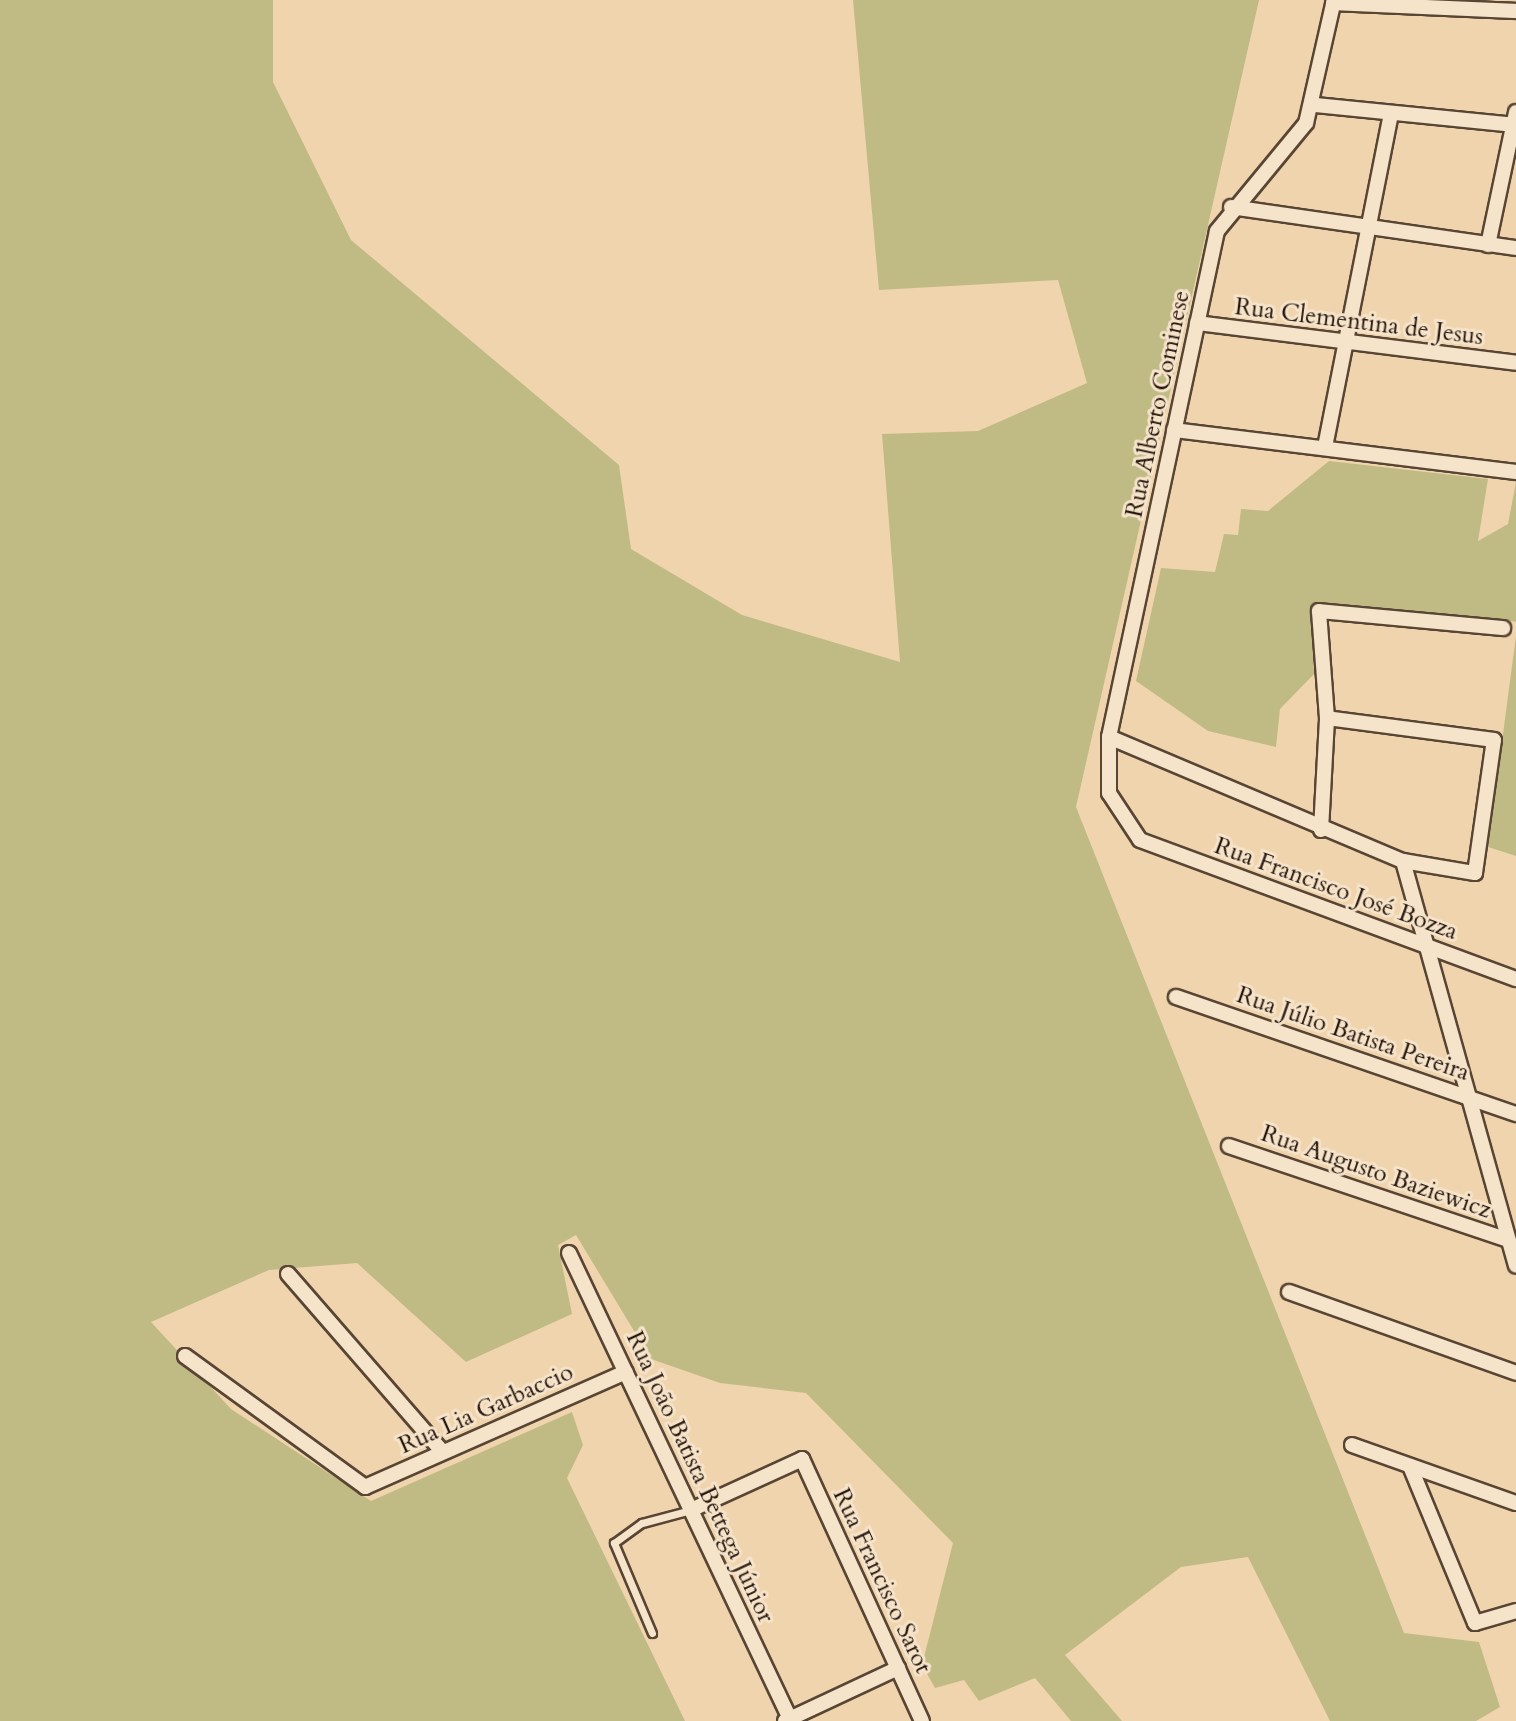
<!DOCTYPE html>
<html>
<head>
<meta charset="utf-8">
<style>
  body { margin:0 }
  #map { position:relative; width:1516px; height:1721px; overflow:hidden; background:#f0d4ad; font-family:Cardo,serif }
  div>[style] { position:absolute }
  .green>* { inset:0; background:#c0bb85 }
  .roads { filter:drop-shadow(2px 0 #584534) drop-shadow(-2px 0 #584534) drop-shadow(0 2px #584534) drop-shadow(0 -2px #584534) }
  .lane>* { height:7px; margin:-3.5px; padding:0 3.5px; transform-origin:3.5px; border-radius:3.5px; background:#f5e3ca }
  .street>* { height:14px; margin:-7px; padding:0 7px; transform-origin:7px; border-radius:7px; background:#f5e3ca }
  span { translate:-50% -50%; white-space:nowrap; text-align:center; line-height:1.15; -webkit-text-stroke:6px #f5e3ca; paint-order:stroke }
  .street-label { font-size:24px; color:#25150b }
</style>
</head>
<body>
<div id="map">
  <div class="green">
    <i style="clip-path:polygon(0 0,273px 0,273px 82px,351px 240px,619px 465px,631px 549px,742px 615px,900px 662px,882px 434px,978px 431px,1087px 383px,1058px 280px,879px 290px,853px 0,1259px 0,1076px 807px,1404px 1633px,1479px 1642px,1500px 1707px,1476px 1721px,1330px 1721px,1248px 1557px,1181px 1567px,1065px 1655px,1122px 1721px,1071px 1721px,1035px 1678px,979px 1701px,964px 1680px,935px 1688px,922px 1665px,953px 1543px,806px 1393px,720px 1383px,651px 1359px,576px 1235px,558px 1245px,572px 1314px,466px 1362px,357px 1263px,269px 1270px,151px 1322px,231px 1409px,371px 1501px,572px 1412px,583px 1445px,567px 1478px,685px 1721px,0 1721px)"></i>
    <i style="clip-path:polygon(1329px 461px,1488px 479px,1478px 541px,1508px 524px,1516px 482px,1516px 622px,1499px 618px,1486px 627px,1312px 604px,1314px 674px,1280px 709px,1276px 747px,1208px 731px,1136px 681px,1161px 568px,1215px 572px,1224px 534px,1238px 535px,1241px 509px,1268px 511px)"></i>
    <i style="clip-path:polygon(1516px 636px,1516px 856px,1488px 847px)"></i>
  </div>
  <div class="roads">
    <div class="lane">
      <i style="left:652px;top:1633px;width:98px;rotate:-112.9deg"></i>
      <i style="left:614px;top:1543px;width:34px;rotate:-36deg"></i>
      <i style="left:642px;top:1523px;width:51px;rotate:-14.9deg"></i>
    </div>
    <div class="street">
      <i style="left:1334px;top:0;width:126px;rotate:102.8deg"></i>
      <i style="left:1306px;top:123px;width:140px;rotate:129.5deg"></i>
      <i style="left:1217px;top:231px;width:517px;rotate:102.05deg"></i>
      <i style="left:1109px;top:737px;width:56px;rotate:90deg"></i>
      <i style="left:1109px;top:793px;width:56px;rotate:56.6deg"></i>
      <i style="left:1140px;top:840px;width:401px;rotate:20.3deg"></i>
      <i style="left:1333px;top:3px;width:183px;rotate:2.5deg"></i>
      <i style="left:1315px;top:105px;width:202px;rotate:5.7deg"></i>
      <i style="left:1231px;top:207px;width:288px;rotate:8.2deg"></i>
      <i style="left:1488px;top:245px;width:136px;rotate:-78.1deg"></i>
      <i style="left:1197px;top:323px;width:321px;rotate:7.1deg"></i>
      <i style="left:1174px;top:430px;width:345px;rotate:7deg"></i>
      <i style="left:1325px;top:447px;width:338px;rotate:-78.8deg"></i>
      <i style="left:1109px;top:737px;width:319px;rotate:22.9deg"></i>
      <i style="left:1403px;top:861px;width:73px;rotate:9.5deg"></i>
      <i style="left:1475px;top:873px;width:134px;rotate:-81.9deg"></i>
      <i style="left:1494px;top:740px;width:168px;rotate:-172.5deg"></i>
      <i style="left:1321px;top:830px;width:112px;rotate:-86.9deg"></i>
      <i style="left:1327px;top:718px;width:107px;rotate:-94.3deg"></i>
      <i style="left:1319px;top:611px;width:185px;rotate:5.3deg"></i>
      <i style="left:1403px;top:861px;width:420px;rotate:74.4deg"></i>
      <i style="left:1176px;top:997px;width:360px;rotate:19deg"></i>
      <i style="left:1229px;top:1146px;width:295px;rotate:18.6deg"></i>
      <i style="left:569px;top:1253px;width:518px;rotate:64.62deg"></i>
      <i style="left:288px;top:1274px;width:235px;rotate:49deg"></i>
      <i style="left:1289px;top:1292px;width:241px;rotate:19.6deg"></i>
      <i style="left:185px;top:1356px;width:223px;rotate:36deg"></i>
      <i style="left:365px;top:1487px;width:285px;rotate:-23.8deg"></i>
      <i style="left:1352px;top:1445px;width:174px;rotate:19.5deg"></i>
      <i style="left:1410px;top:1466px;width:170px;rotate:67.5deg"></i>
      <i style="left:1475px;top:1623px;width:43px;rotate:-16.3deg"></i>
      <i style="left:693px;top:1509px;width:120px;rotate:-24.6deg"></i>
      <i style="left:802px;top:1459px;width:288px;rotate:65.4deg"></i>
      <i style="left:785px;top:1721px;width:125px;rotate:-25.1deg"></i>
    </div>
  </div>
  <div class="street-label">
    <span style="left:1359px;top:322px;rotate:7deg">Rua Clementina de Jesus</span>
    <span style="left:1158px;top:404px;rotate:-78deg">Rua Alberto Cominese</span>
    <span style="left:1336px;top:889px;rotate:20deg">Rua Francisco José Bozza</span>
    <span style="left:1353px;top:1034px;rotate:19deg">Rua Júlio Batista Pereira</span>
    <span style="left:1376px;top:1172px;rotate:19deg">Rua Augusto Baziewicz</span>
    <span style="left:486px;top:1409px;rotate:-24deg">Rua Lia Garbaccio</span>
    <span style="left:700px;top:1477px;rotate:65deg">Rua João Batista Bettega Júnior</span>
    <span style="left:882px;top:1581px;rotate:65deg">Rua Francisco Sarot</span>
  </div>
</div>
</body>
</html>
